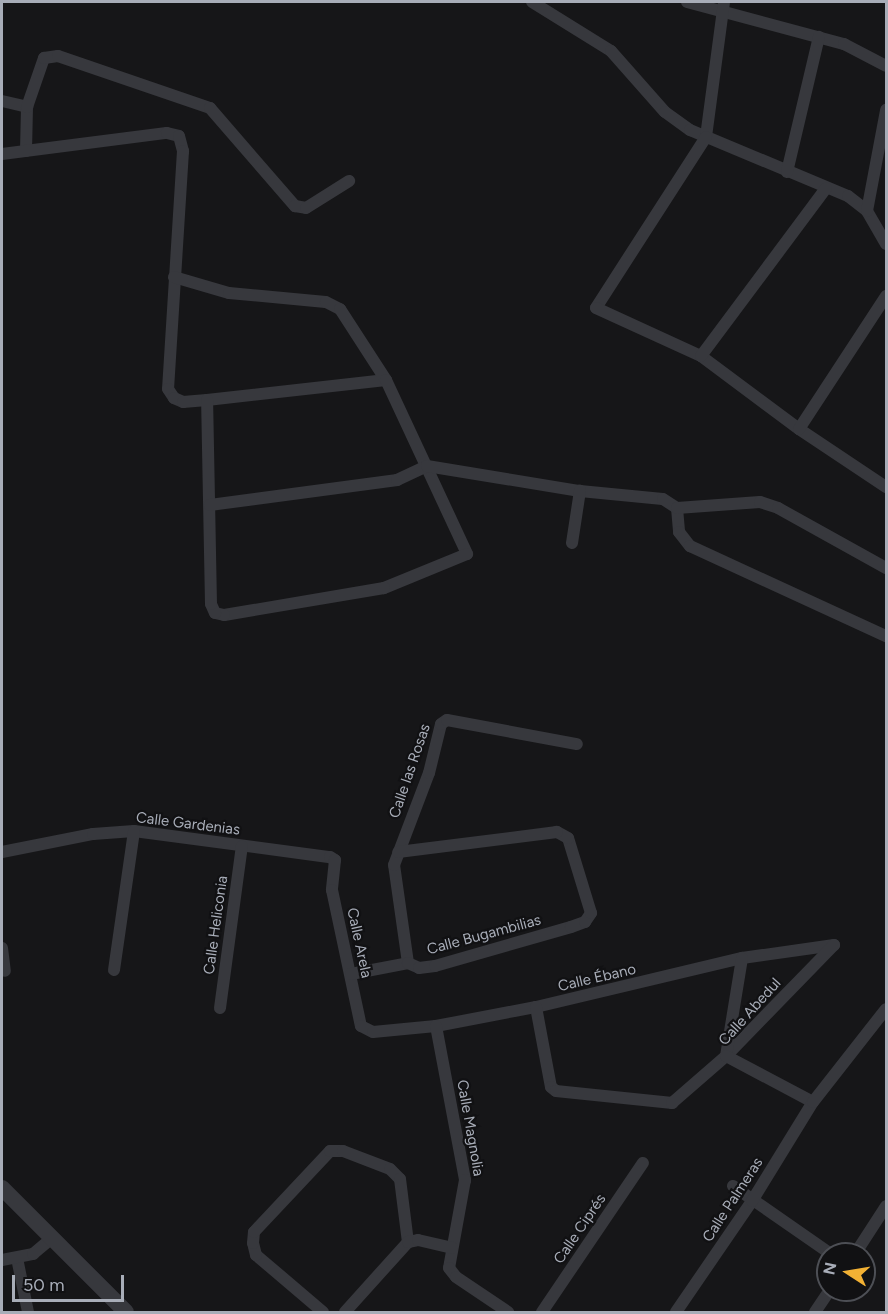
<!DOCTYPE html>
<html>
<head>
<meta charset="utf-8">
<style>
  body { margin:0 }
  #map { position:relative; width:888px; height:1314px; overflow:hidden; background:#161618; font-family:Figtree,sans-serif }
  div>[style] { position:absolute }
  .minor>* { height:12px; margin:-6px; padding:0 6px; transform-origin:6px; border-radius:6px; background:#37383d }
  .tertiary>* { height:16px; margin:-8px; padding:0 8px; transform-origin:8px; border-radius:8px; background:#37383d }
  span { translate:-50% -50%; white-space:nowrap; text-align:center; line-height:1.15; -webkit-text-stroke:4.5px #111113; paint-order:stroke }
  .street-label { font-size:15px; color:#a8adb8 }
  .frame { position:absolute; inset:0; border:3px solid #a8adb8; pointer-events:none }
  .north { position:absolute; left:816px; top:1242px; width:60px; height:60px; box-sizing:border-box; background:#111113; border:2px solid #4d4f55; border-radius:50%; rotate:282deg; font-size:16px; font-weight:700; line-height:24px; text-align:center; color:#a8adb8 }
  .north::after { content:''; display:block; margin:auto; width:21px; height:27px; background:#f2b134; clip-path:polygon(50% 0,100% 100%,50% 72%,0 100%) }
  .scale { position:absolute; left:12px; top:1275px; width:112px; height:27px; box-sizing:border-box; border:3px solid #a8adb8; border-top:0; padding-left:8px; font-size:18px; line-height:21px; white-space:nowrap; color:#a8adb8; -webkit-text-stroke:4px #111113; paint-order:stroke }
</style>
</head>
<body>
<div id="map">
  <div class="minor">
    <i style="left:532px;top:2px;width:93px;rotate:31.8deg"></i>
    <i style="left:611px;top:51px;width:81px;rotate:48.5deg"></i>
    <i style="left:665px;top:112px;width:31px;rotate:36deg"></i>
    <i style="left:690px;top:130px;width:171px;rotate:22.7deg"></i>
    <i style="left:848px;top:196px;width:24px;rotate:38deg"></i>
    <i style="left:867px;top:211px;width:38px;rotate:60deg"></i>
    <i style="left:687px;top:2px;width:163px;rotate:15deg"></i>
    <i style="left:844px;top:44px;width:47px;rotate:27.6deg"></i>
    <i style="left:724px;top:2px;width:136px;rotate:97.6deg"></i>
    <i style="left:706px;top:137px;width:203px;rotate:122.8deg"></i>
    <i style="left:596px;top:308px;width:115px;rotate:24.6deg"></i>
    <i style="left:701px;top:356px;width:122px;rotate:36.7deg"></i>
    <i style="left:799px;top:429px;width:105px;rotate:33.7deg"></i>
    <i style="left:2px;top:101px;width:26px;rotate:13deg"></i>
    <i style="left:26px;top:151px;width:44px;rotate:-88.7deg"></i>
    <i style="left:27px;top:107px;width:52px;rotate:-70.9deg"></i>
    <i style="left:44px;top:58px;width:14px;rotate:-8deg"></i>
    <i style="left:58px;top:56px;width:161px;rotate:18.9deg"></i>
    <i style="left:210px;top:108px;width:130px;rotate:49.1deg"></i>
    <i style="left:295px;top:206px;width:11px;rotate:10deg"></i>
    <i style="left:306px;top:208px;width:51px;rotate:-32.1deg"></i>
    <i style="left:2px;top:154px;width:166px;rotate:-7.3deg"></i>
    <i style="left:167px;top:133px;width:12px;rotate:14deg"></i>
    <i style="left:179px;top:136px;width:16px;rotate:75deg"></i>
    <i style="left:183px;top:151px;width:238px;rotate:93.6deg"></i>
    <i style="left:168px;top:389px;width:11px;rotate:56deg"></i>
    <i style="left:174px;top:398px;width:10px;rotate:24deg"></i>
    <i style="left:183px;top:402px;width:24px;rotate:-5deg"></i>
    <i style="left:207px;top:400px;width:180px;rotate:-6.4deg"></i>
    <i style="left:787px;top:172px;width:139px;rotate:-76.7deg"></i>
    <i style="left:867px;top:211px;width:103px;rotate:-79.3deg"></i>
    <i style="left:174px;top:277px;width:57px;rotate:16.2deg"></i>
    <i style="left:229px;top:293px;width:97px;rotate:5.3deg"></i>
    <i style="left:326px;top:302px;width:16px;rotate:27deg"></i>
    <i style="left:340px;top:309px;width:85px;rotate:57.1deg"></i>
    <i style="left:386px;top:380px;width:192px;rotate:65deg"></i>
    <i style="left:467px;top:554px;width:90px;rotate:157.7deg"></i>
    <i style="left:384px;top:588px;width:162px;rotate:170.4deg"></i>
    <i style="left:224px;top:615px;width:9px;rotate:-167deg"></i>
    <i style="left:215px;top:613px;width:10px;rotate:-114deg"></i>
    <i style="left:211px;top:604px;width:204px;rotate:-91.1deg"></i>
    <i style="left:701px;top:356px;width:209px;rotate:-53.3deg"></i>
    <i style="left:799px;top:429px;width:159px;rotate:-56.8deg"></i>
    <i style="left:210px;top:505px;width:189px;rotate:-7.6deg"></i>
    <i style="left:397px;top:480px;width:33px;rotate:-25deg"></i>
    <i style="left:427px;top:466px;width:155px;rotate:9.3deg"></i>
    <i style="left:580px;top:491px;width:83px;rotate:5.5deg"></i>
    <i style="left:663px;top:499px;width:17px;rotate:33deg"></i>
    <i style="left:677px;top:508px;width:24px;rotate:85deg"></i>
    <i style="left:679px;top:532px;width:18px;rotate:52deg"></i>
    <i style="left:690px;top:546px;width:216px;rotate:24.7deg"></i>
    <i style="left:677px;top:508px;width:83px;rotate:-4.1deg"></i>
    <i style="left:760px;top:502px;width:19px;rotate:18deg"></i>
    <i style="left:778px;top:508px;width:124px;rotate:29.1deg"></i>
    <i style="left:572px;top:543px;width:53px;rotate:-81.3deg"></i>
    <i style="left:2px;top:852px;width:93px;rotate:-11.2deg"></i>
    <i style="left:93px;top:834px;width:41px;rotate:-4.2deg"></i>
    <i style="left:134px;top:831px;width:198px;rotate:7.6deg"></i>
    <i style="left:330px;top:857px;width:6px;rotate:31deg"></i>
    <i style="left:335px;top:860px;width:30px;rotate:96deg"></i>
    <i style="left:332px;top:890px;width:139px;rotate:78deg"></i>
    <i style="left:361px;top:1026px;width:13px;rotate:27deg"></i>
    <i style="left:373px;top:1032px;width:63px;rotate:-5.4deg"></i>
    <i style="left:436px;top:1026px;width:102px;rotate:-10.8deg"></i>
    <i style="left:536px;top:1007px;width:212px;rotate:-13.4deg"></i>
    <i style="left:742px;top:958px;width:93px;rotate:-8deg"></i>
    <i style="left:2px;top:948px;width:23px;rotate:83deg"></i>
    <i style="left:408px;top:963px;width:99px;rotate:-98.1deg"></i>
    <i style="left:394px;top:865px;width:98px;rotate:-69.2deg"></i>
    <i style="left:429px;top:773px;width:50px;rotate:-76.2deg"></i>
    <i style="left:441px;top:724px;width:7px;rotate:-34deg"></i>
    <i style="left:447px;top:720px;width:132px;rotate:10.5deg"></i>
    <i style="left:114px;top:970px;width:140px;rotate:-81.8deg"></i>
    <i style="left:351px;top:974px;width:58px;rotate:-10.9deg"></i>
    <i style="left:408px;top:963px;width:12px;rotate:24deg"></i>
    <i style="left:419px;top:968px;width:16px;rotate:-7deg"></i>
    <i style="left:435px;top:966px;width:141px;rotate:-16deg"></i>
    <i style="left:571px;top:927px;width:15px;rotate:-20deg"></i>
    <i style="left:585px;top:922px;width:11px;rotate:-56deg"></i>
    <i style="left:591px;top:913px;width:78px;rotate:-107deg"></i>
    <i style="left:568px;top:838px;width:13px;rotate:-151deg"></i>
    <i style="left:557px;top:832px;width:160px;rotate:172.8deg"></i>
    <i style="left:536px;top:1007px;width:81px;rotate:79.4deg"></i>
    <i style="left:551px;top:1087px;width:6px;rotate:39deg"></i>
    <i style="left:556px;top:1091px;width:117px;rotate:5.9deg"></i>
    <i style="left:672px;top:1103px;width:72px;rotate:-41deg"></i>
    <i style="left:726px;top:1056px;width:155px;rotate:-45.8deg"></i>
    <i style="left:220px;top:1008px;width:163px;rotate:-82.3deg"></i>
    <i style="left:436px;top:1026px;width:157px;rotate:79.3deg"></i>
    <i style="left:465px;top:1180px;width:89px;rotate:100.3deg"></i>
    <i style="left:449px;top:1268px;width:11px;rotate:52deg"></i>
    <i style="left:456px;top:1277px;width:63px;rotate:33.9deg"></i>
    <i style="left:726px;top:1056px;width:99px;rotate:-80.7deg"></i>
    <i style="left:726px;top:1056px;width:98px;rotate:27.9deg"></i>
    <i style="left:733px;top:1186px;width:119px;rotate:34.8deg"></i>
    <i style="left:855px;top:1254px;width:57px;rotate:-57.1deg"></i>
    <i style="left:17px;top:1258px;width:55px;rotate:78.5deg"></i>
    <i style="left:2px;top:1260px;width:32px;rotate:-11deg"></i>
    <i style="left:33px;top:1254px;width:25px;rotate:-40deg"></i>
    <i style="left:323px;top:1312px;width:88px;rotate:-139.6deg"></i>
    <i style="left:256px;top:1255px;width:12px;rotate:-104deg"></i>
    <i style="left:253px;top:1243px;width:11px;rotate:-85deg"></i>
    <i style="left:254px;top:1232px;width:111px;rotate:-46.8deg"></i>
    <i style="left:330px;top:1151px;width:13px"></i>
    <i style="left:343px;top:1151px;width:50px;rotate:21deg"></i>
    <i style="left:390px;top:1169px;width:14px;rotate:45deg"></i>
    <i style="left:400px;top:1179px;width:64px;rotate:82.8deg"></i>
    <i style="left:345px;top:1312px;width:94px;rotate:-48deg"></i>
    <i style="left:408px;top:1242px;width:10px;rotate:-11deg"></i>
    <i style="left:418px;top:1240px;width:35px;rotate:13deg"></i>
    <i style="left:542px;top:1312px;width:180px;rotate:-55.9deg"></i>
    <i style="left:676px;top:1312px;width:135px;rotate:-55.6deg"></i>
    <i style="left:752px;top:1201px;width:116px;rotate:-58.4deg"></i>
    <i style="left:813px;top:1102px;width:118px;rotate:-51.9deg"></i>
    <i style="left:815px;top:1312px;width:27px;rotate:-56deg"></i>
  </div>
  <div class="tertiary">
    <i style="left:2px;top:1188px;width:175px;rotate:45deg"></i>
  </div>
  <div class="street-label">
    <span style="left:410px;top:771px;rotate:-71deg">Calle las Rosas</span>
    <span style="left:188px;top:824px;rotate:7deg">Calle Gardenias</span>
    <span style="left:216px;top:925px;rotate:-82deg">Calle Heliconia</span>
    <span style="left:484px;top:935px;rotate:-15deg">Calle Bugambilias</span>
    <span style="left:359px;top:943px;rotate:78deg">Calle Arela</span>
    <span style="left:597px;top:978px;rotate:-13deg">Calle Ébano</span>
    <span style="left:750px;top:1012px;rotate:-48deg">Calle Abedul</span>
    <span style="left:470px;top:1128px;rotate:80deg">Calle Magnolia</span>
    <span style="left:733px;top:1200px;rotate:-57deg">Calle Palmeras</span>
    <span style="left:580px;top:1229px;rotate:-56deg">Calle Ciprés</span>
  </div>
  <div class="frame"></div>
  <div class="north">N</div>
  <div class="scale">50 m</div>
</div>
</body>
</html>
